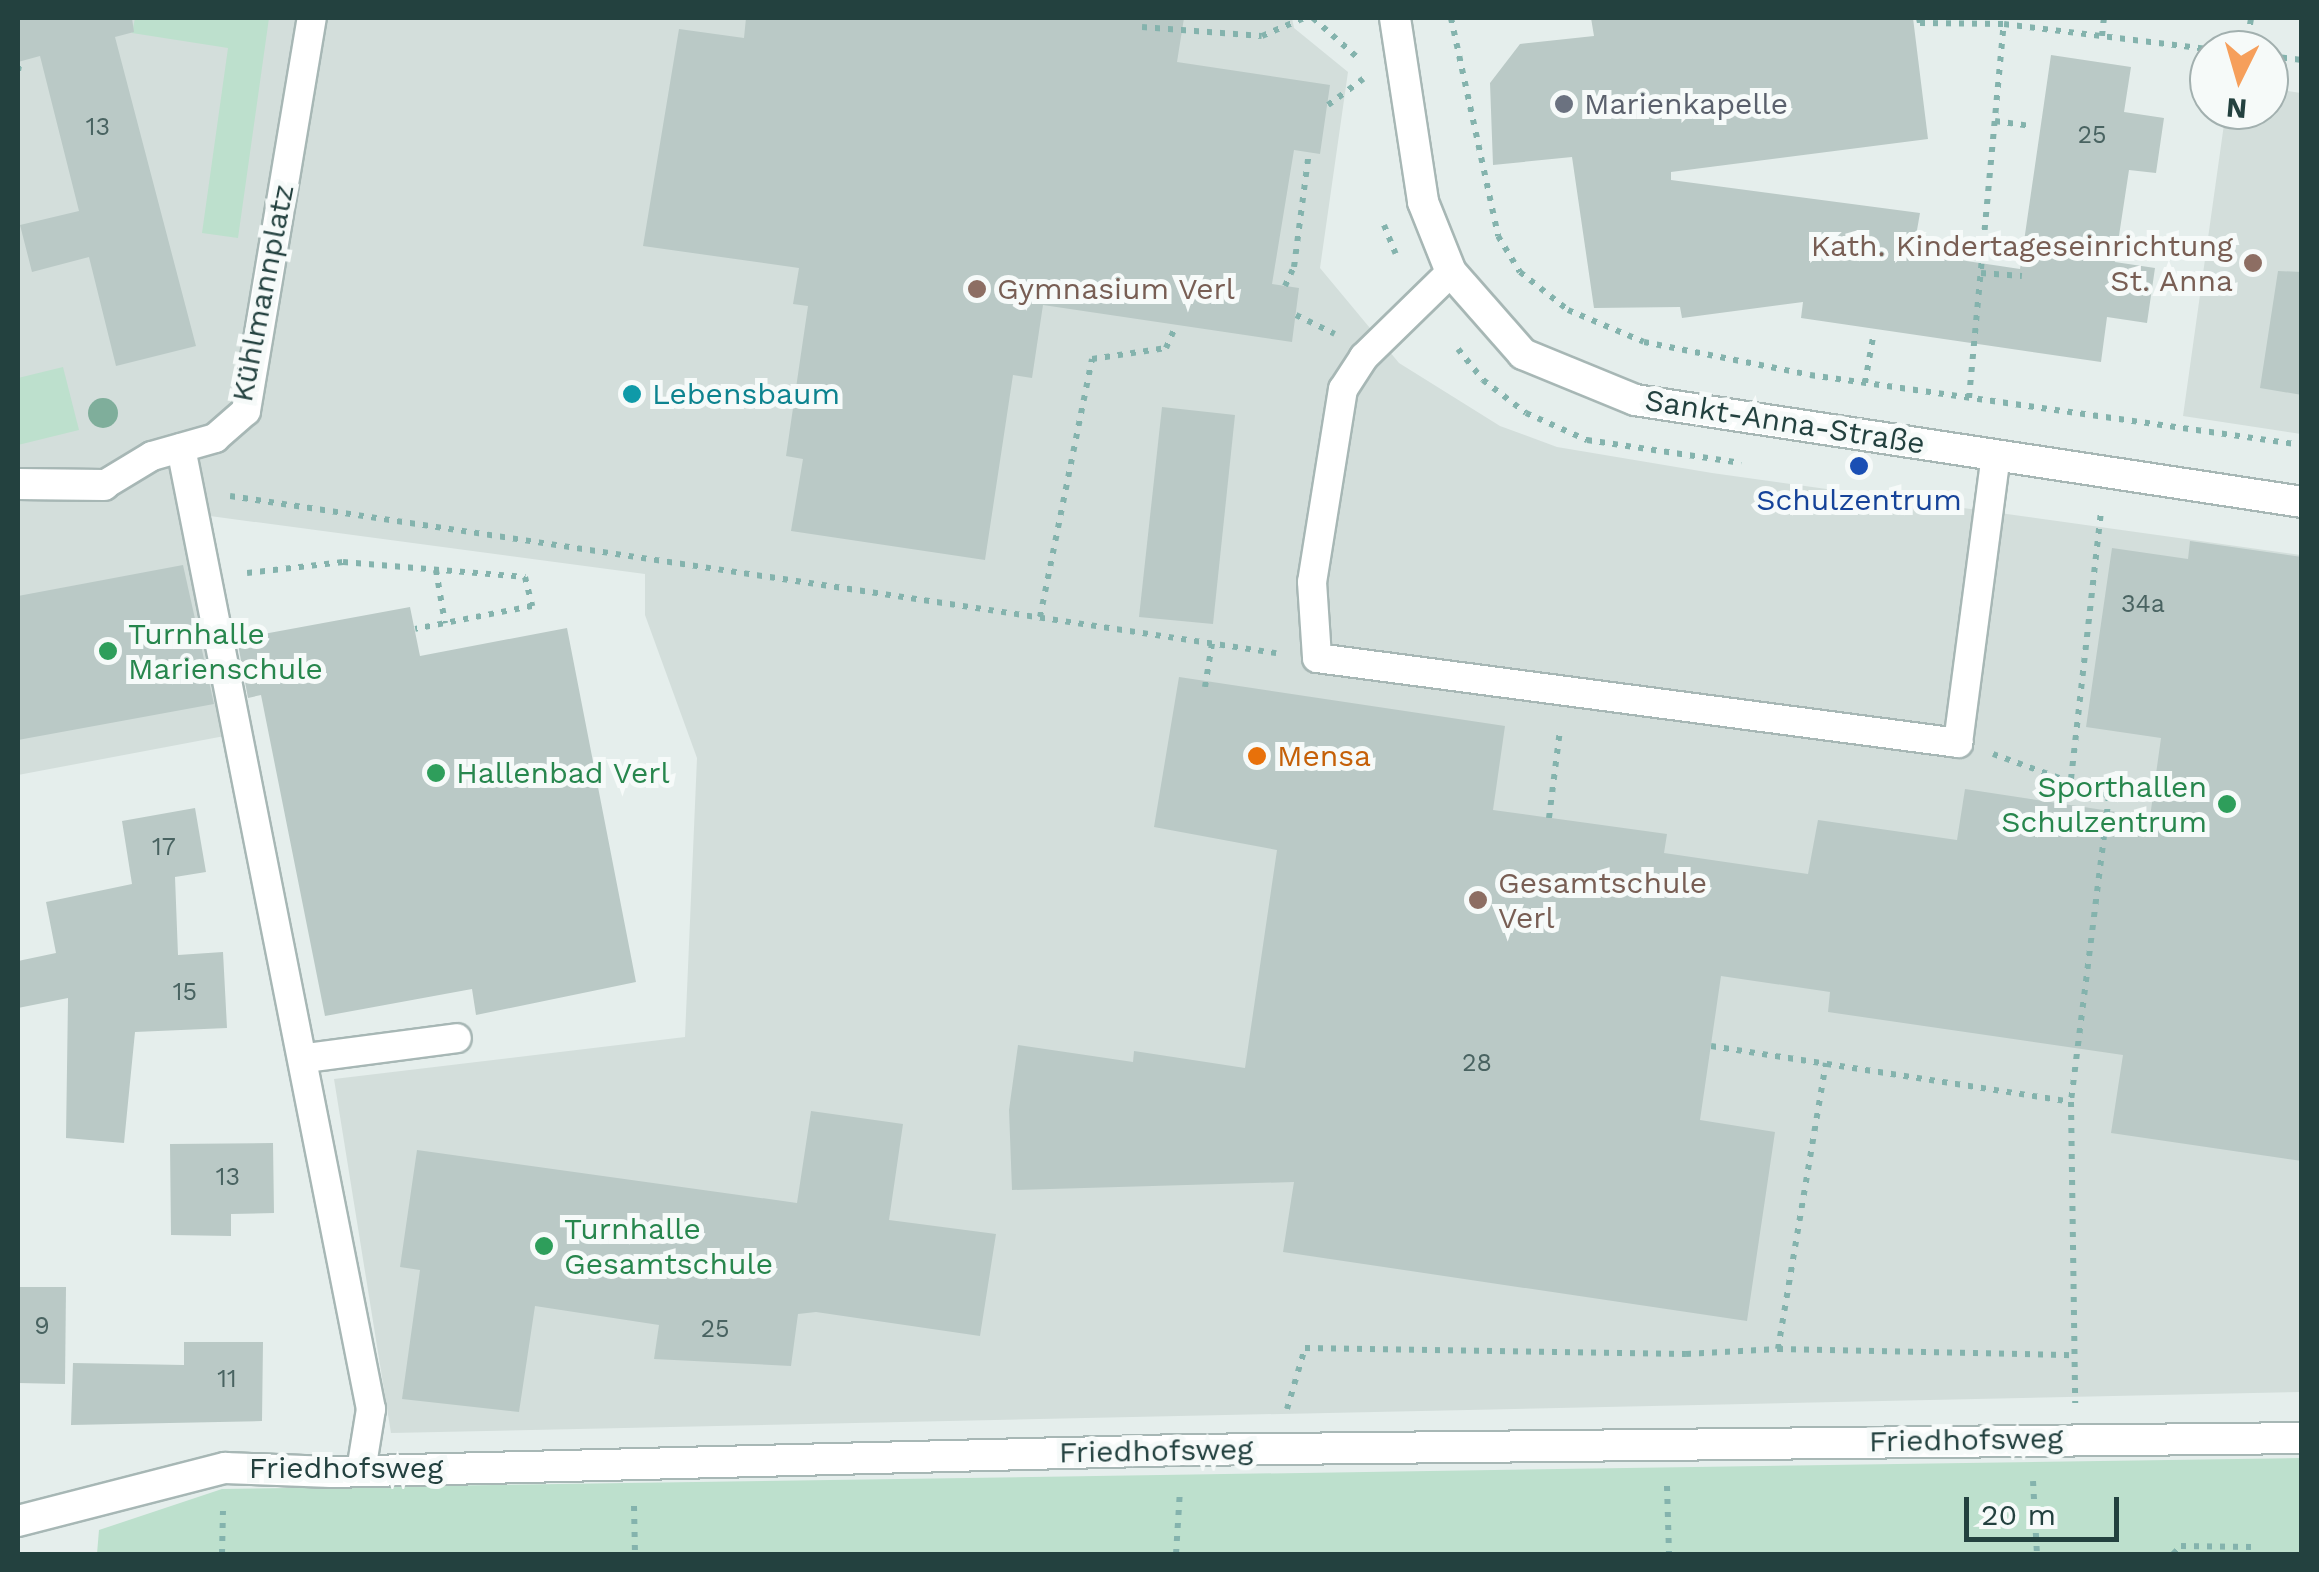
<!DOCTYPE html>
<html>
<head>
<meta charset="utf-8">
<style>
  body { margin:0 }
  #map { position:relative; width:2319px; height:1572px; overflow:hidden; background:#e5eeec; font-family:"Work Sans",sans-serif }
  div>[style] { position:absolute }
  .built>* { inset:0; background:#d3dedb }
  .green>* { inset:0; background:#bde0cd }
  .building>* { inset:0; background:#bac9c6 }
  .path>* { height:6px; margin-top:-3px; transform-origin:0; background:repeating-linear-gradient(90deg,#84b3ad 0 5px,transparent 0 13px) }
  .roads { filter:drop-shadow(2px 0 #a7b7b5) drop-shadow(-2px 0 #a7b7b5) drop-shadow(0 2px #a7b7b5) drop-shadow(0 -2px #a7b7b5) }
  .lane>* { height:28px; margin:-14px; padding:0 14px; transform-origin:14px; border-radius:14px; background:#fff }
  .street>* { height:30px; margin:-15px; padding:0 15px; transform-origin:15px; border-radius:15px; background:#fff }
  .trees>* { width:30px; height:30px; margin:-15px; border-radius:50%; background:#7fae9b }
  .dots>* { width:28px; height:28px; translate:-50% -50%; box-sizing:border-box; border:5px solid #f6faf9; border-radius:50% }
  span { translate:-50% -50%; white-space:nowrap; text-align:center; line-height:1.15; -webkit-text-stroke:10px #f6faf9; paint-order:stroke }
  .number-label { font-size:25px; color:#496361 }
  .number-label span { -webkit-text-stroke-width:0 }
  .worship-label { font-size:30px; color:#5b616d }
  .left { translate:0 -50%; text-align:left }
  .education-label { font-size:30px; color:#785e54 }
  .right { translate:-100% -50%; text-align:right }
  .street-label { font-size:30px; color:#23413f }
  .culture-label { font-size:30px; color:#0d838f }
  .transit-label { font-size:30px; color:#164399 }
  .leisure-label { font-size:30px; color:#27864d }
  .food-label { font-size:30px; color:#c56008 }
  .frame { position:absolute; inset:0; border:20px solid #23413f; pointer-events:none }
  .north { position:absolute; left:2189px; top:30px; width:100px; height:100px; box-sizing:border-box; background:#f6faf9; border:2px solid #a2b0af; border-radius:50%; rotate:185deg; font-size:28px; font-weight:700; line-height:40px; text-align:center; color:#23413f }
  .north::after { content:''; display:block; margin:auto; width:35px; height:45px; background:#f69f5b; clip-path:polygon(50% 0,100% 100%,50% 72%,0 100%) }
  .scale { position:absolute; left:1964px; top:1497px; width:155px; height:45px; box-sizing:border-box; border:5px solid #23413f; border-top:0; padding-left:12px; font-size:30px; line-height:35px; white-space:nowrap; color:#23413f; -webkit-text-stroke:8px #f6faf9; paint-order:stroke }
</style>
</head>
<body>
<div id="map">
  <div class="built">
    <i style="clip-path:polygon(18px 18px,1292px 18px,1294px 28px,1348px 72px,1320px 268px,1399px 363px,1500px 426px,1557px 447px,1712px 473px,2301px 555px,2301px 1392px,391px 1433px,334px 1079px,685px 1037px,697px 758px,645px 615px,645px 574px,210px 516px,251px 731px,18px 775px)"></i>
    <i style="clip-path:polygon(2269px 88px,2301px 93px,2301px 434px,2183px 416px,2226px 110px,2269px 110px)"></i>
  </div>
  <div class="green">
    <i style="clip-path:polygon(135px 18px,269px 18px,238px 238px,202px 233px,228px 48px,132px 33px)"></i>
    <i style="clip-path:polygon(63px 367px,79px 430px,18px 445px,18px 378px)"></i>
    <i style="clip-path:polygon(2302px 1458px,2301px 1554px,97px 1554px,99px 1530px,222px 1489px)"></i>
  </div>
  <div class="building">
    <i style="clip-path:polygon(18px 18px,132px 18px,134px 32px,115px 37px,196px 346px,116px 366px,89px 257px,32px 272px,20px 225px,79px 211px,40px 56px,18px 62px)"></i>
    <i style="clip-path:polygon(746px 18px,1184px 18px,1177px 62px,1330px 85px,1320px 154px,1294px 150px,1272px 284px,1299px 288px,1292px 342px,1043px 305px,1032px 378px,1013px 375px,985px 560px,791px 531px,803px 459px,786px 456px,808px 306px,793px 304px,799px 268px,643px 246px,679px 29px,744px 38px)"></i>
    <i style="clip-path:polygon(1591px 18px,1913px 18px,1928px 139px,1671px 172px,1671px 180px,1920px 213px,1913px 253px,2020px 269px,2051px 55px,2131px 67px,2124px 112px,2164px 118px,2156px 173px,2129px 170px,2115px 262px,2155px 268px,2147px 323px,2107px 317px,2101px 362px,1801px 318px,1803px 302px,1682px 318px,1680px 307px,1594px 308px,1572px 157px,1493px 165px,1490px 83px,1520px 44px,1594px 36px)"></i>
    <i style="clip-path:polygon(2278px 271px,2302px 272px,2302px 395px,2260px 388px)"></i>
    <i style="clip-path:polygon(1162px 407px,1235px 415px,1213px 624px,1139px 617px)"></i>
    <i style="clip-path:polygon(2190px 541px,2302px 557px,2302px 1161px,2111px 1133px,2123px 1055px,1828px 1012px,1830px 992px,1721px 976px,1700px 1120px,1775px 1132px,1747px 1321px,1283px 1252px,1294px 1182px,1012px 1190px,1009px 1110px,1018px 1045px,1133px 1062px,1134px 1051px,1245px 1068px,1277px 850px,1154px 827px,1179px 677px,1505px 726px,1493px 810px,1667px 834px,1664px 853px,1808px 874px,1818px 820px,1957px 840px,1965px 789px,2150px 817px,2161px 738px,2086px 727px,2112px 548px,2188px 559px)"></i>
    <i style="clip-path:polygon(183px 565px,214px 704px,18px 740px,18px 596px)"></i>
    <i style="clip-path:polygon(410px 607px,420px 656px,567px 628px,636px 982px,476px 1015px,472px 989px,325px 1016px,261px 695px,248px 698px,237px 639px)"></i>
    <i style="clip-path:polygon(195px 808px,206px 872px,175px 877px,178px 955px,223px 952px,227px 1028px,135px 1032px,124px 1143px,66px 1138px,68px 998px,18px 1008px,18px 961px,56px 953px,46px 902px,132px 884px,122px 821px)"></i>
    <i style="clip-path:polygon(811px 1111px,903px 1124px,889px 1220px,996px 1234px,980px 1336px,816px 1312px,798px 1314px,791px 1366px,654px 1359px,659px 1325px,535px 1306px,519px 1412px,402px 1399px,420px 1270px,400px 1267px,417px 1150px,797px 1203px)"></i>
    <i style="clip-path:polygon(273px 1143px,274px 1213px,231px 1214px,231px 1236px,171px 1235px,170px 1144px)"></i>
    <i style="clip-path:polygon(18px 1287px,66px 1287px,65px 1384px,18px 1383px)"></i>
    <i style="clip-path:polygon(184px 1342px,263px 1342px,262px 1421px,71px 1425px,73px 1363px,184px 1365px)"></i>
  </div>
  <div class="path">
    <i style="left:1313px;top:18px;width:59px;rotate:41.6deg"></i>
    <i style="left:1451px;top:18px;width:223px;rotate:77.8deg"></i>
    <i style="left:1498px;top:236px;width:42px;rotate:58.6deg"></i>
    <i style="left:1520px;top:272px;width:61px;rotate:38.4deg"></i>
    <i style="left:1568px;top:310px;width:82px;rotate:22.8deg"></i>
    <i style="left:1644px;top:342px;width:169px;rotate:11.2deg"></i>
    <i style="left:1810px;top:375px;width:497px;rotate:8.1deg"></i>
    <i style="left:1919px;top:18px;width:5px;rotate:79deg"></i>
    <i style="left:1920px;top:23px;width:84px;rotate:0.7deg"></i>
    <i style="left:1142px;top:27px;width:120px;rotate:4.3deg"></i>
    <i style="left:1262px;top:36px;width:46px;rotate:-23.2deg"></i>
    <i style="left:2102px;top:36px;width:18px;rotate:-84deg"></i>
    <i style="left:2246px;top:50px;width:32px;rotate:-81deg"></i>
    <i style="left:2269px;top:56px;width:33px;rotate:7deg"></i>
    <i style="left:18px;top:71px;width:10px;rotate:-79deg"></i>
    <i style="left:1328px;top:105px;width:44px;rotate:-36.6deg"></i>
    <i style="left:1995px;top:121px;width:37px;rotate:8deg"></i>
    <i style="left:1384px;top:225px;width:31px;rotate:68deg"></i>
    <i style="left:1981px;top:273px;width:41px;rotate:4.2deg"></i>
    <i style="left:1285px;top:286px;width:21px;rotate:-65deg"></i>
    <i style="left:1294px;top:267px;width:116px;rotate:-82.6deg"></i>
    <i style="left:1296px;top:315px;width:43px;rotate:26deg"></i>
    <i style="left:1458px;top:349px;width:40px;rotate:51deg"></i>
    <i style="left:1483px;top:380px;width:54px;rotate:37.5deg"></i>
    <i style="left:1526px;top:413px;width:67px;rotate:23.9deg"></i>
    <i style="left:1587px;top:440px;width:156px;rotate:8.5deg"></i>
    <i style="left:1865px;top:383px;width:47px;rotate:-80.1deg"></i>
    <i style="left:1969px;top:398px;width:376px;rotate:-84.7deg"></i>
    <i style="left:2004px;top:24px;width:215px;rotate:7deg"></i>
    <i style="left:230px;top:496px;width:1058px;rotate:8.54deg"></i>
    <i style="left:436px;top:570px;width:54px;rotate:80.4deg"></i>
    <i style="left:247px;top:573px;width:97px;rotate:-6.5deg"></i>
    <i style="left:343px;top:562px;width:183px;rotate:4.7deg"></i>
    <i style="left:525px;top:577px;width:30px;rotate:76deg"></i>
    <i style="left:532px;top:606px;width:119px;rotate:168.9deg"></i>
    <i style="left:1040px;top:617px;width:263px;rotate:-78.6deg"></i>
    <i style="left:1092px;top:359px;width:75px;rotate:-8.5deg"></i>
    <i style="left:1166px;top:348px;width:24px;rotate:-66deg"></i>
    <i style="left:1205px;top:687px;width:44px;rotate:-80.8deg"></i>
    <i style="left:1993px;top:754px;width:123px;rotate:19.9deg"></i>
    <i style="left:2109px;top:796px;width:308px;rotate:97.1deg"></i>
    <i style="left:2071px;top:1102px;width:301px;rotate:89.2deg"></i>
    <i style="left:2071px;top:779px;width:270px;rotate:-83.6deg"></i>
    <i style="left:1549px;top:818px;width:89px;rotate:-82.9deg"></i>
    <i style="left:1711px;top:1046px;width:364px;rotate:8.8deg"></i>
    <i style="left:1778px;top:1349px;width:296px;rotate:1.2deg"></i>
    <i style="left:1287px;top:1409px;width:64px;rotate:-73.6deg"></i>
    <i style="left:1305px;top:1348px;width:381px;rotate:0.9deg"></i>
    <i style="left:1686px;top:1354px;width:92px;rotate:-3.1deg"></i>
    <i style="left:1778px;top:1349px;width:290px;rotate:-80.5deg"></i>
    <i style="left:2033px;top:1481px;width:73px;rotate:86.9deg"></i>
    <i style="left:1667px;top:1486px;width:68px;rotate:88.3deg"></i>
    <i style="left:634px;top:1506px;width:48px;rotate:88.8deg"></i>
    <i style="left:222px;top:1554px;width:43px;rotate:-88.7deg"></i>
    <i style="left:1176px;top:1554px;width:63px;rotate:-86.4deg"></i>
    <i style="left:2173px;top:1554px;width:11px;rotate:-45deg"></i>
    <i style="left:2181px;top:1546px;width:71px;rotate:0.8deg"></i>
  </div>
  <div class="roads">
    <div class="lane">
      <i style="left:1451px;top:272px;width:122px;rotate:135.7deg"></i>
      <i style="left:1364px;top:357px;width:38px;rotate:123deg"></i>
      <i style="left:1343px;top:389px;width:195px;rotate:99.1deg"></i>
      <i style="left:1312px;top:582px;width:76px;rotate:86.2deg"></i>
      <i style="left:1317px;top:658px;width:647px;rotate:7.55deg"></i>
      <i style="left:1958px;top:743px;width:290px;rotate:-82.5deg"></i>
      <i style="left:181px;top:448px;width:980px;rotate:78.82deg"></i>
      <i style="left:371px;top:1409px;width:63px;rotate:99.2deg"></i>
      <i style="left:104px;top:485px;width:56px;rotate:-31.1deg"></i>
      <i style="left:152px;top:456px;width:66px;rotate:-15.9deg"></i>
      <i style="left:215px;top:438px;width:41px;rotate:-41.1deg"></i>
      <i style="left:246px;top:411px;width:399px;rotate:-80.5deg"></i>
      <i style="left:306px;top:1058px;width:152px;rotate:-7.5deg"></i>
    </div>
    <div class="street">
      <i style="left:1395px;top:18px;width:186px;rotate:81.3deg"></i>
      <i style="left:1423px;top:202px;width:75px;rotate:68.2deg"></i>
      <i style="left:1451px;top:272px;width:109px;rotate:48.7deg"></i>
      <i style="left:1523px;top:354px;width:121px;rotate:22.3deg"></i>
      <i style="left:1635px;top:400px;width:675px;rotate:8.69deg"></i>
      <i style="left:18px;top:484px;width:86px;rotate:0.7deg"></i>
      <i style="left:18px;top:1521px;width:214px;rotate:-14.4deg"></i>
      <i style="left:225px;top:1468px;width:106px;rotate:2.2deg"></i>
      <i style="left:331px;top:1472px;width:851px;rotate:-1.48deg"></i>
      <i style="left:1182px;top:1450px;width:1120px;rotate:-0.61deg"></i>
    </div>
  </div>
  <div class="trees">
    <i style="left:103px;top:413px"></i>
  </div>
  <div class="dots">
    <i style="left:1564px;top:104px;background:#6b7280"></i>
    <i style="left:2253px;top:263px;background:#8d6e63"></i>
    <i style="left:977px;top:289px;background:#8d6e63"></i>
    <i style="left:632px;top:394px;background:#0f9aa8"></i>
    <i style="left:1859px;top:466px;background:#1a4fb4"></i>
    <i style="left:108px;top:651px;background:#2e9e5b"></i>
    <i style="left:1257px;top:756px;background:#e8710a"></i>
    <i style="left:436px;top:773px;background:#2e9e5b"></i>
    <i style="left:2227px;top:804px;background:#2e9e5b"></i>
    <i style="left:1478px;top:900px;background:#8d6e63"></i>
    <i style="left:544px;top:1246px;background:#2e9e5b"></i>
  </div>
  <div class="number-label">
    <span style="left:98px;top:127px">13</span>
    <span style="left:2092px;top:135px">25</span>
    <span style="left:2143px;top:604px">34a</span>
    <span style="left:164px;top:847px">17</span>
    <span style="left:185px;top:992px">15</span>
    <span style="left:1477px;top:1063px">28</span>
    <span style="left:228px;top:1177px">13</span>
    <span style="left:42px;top:1326px">9</span>
    <span style="left:715px;top:1329px">25</span>
    <span style="left:227px;top:1379px">11</span>
  </div>
  <div class="worship-label">
    <span class="left" style="left:1584px;top:104px">Marienkapelle</span>
  </div>
  <div class="education-label">
    <span class="right" style="left:2233px;top:263px">Kath. Kindertageseinrichtung<br>St. Anna</span>
    <span class="left" style="left:997px;top:289px">Gymnasium Verl</span>
    <span class="left" style="left:1498px;top:900px">Gesamtschule<br>Verl</span>
  </div>
  <div class="street-label">
    <span style="left:263px;top:293px;rotate:-79deg">Kühlmannplatz</span>
    <span style="left:1785px;top:422px;rotate:9deg">Sankt-Anna-Straße</span>
    <span style="left:1966px;top:1440px;rotate:-1deg">Friedhofsweg</span>
    <span style="left:1156px;top:1451px;rotate:-1deg">Friedhofsweg</span>
    <span style="left:346px;top:1468px">Friedhofsweg</span>
  </div>
  <div class="culture-label">
    <span class="left" style="left:652px;top:394px">Lebensbaum</span>
  </div>
  <div class="transit-label">
    <span style="left:1859px;top:500px">Schulzentrum</span>
  </div>
  <div class="leisure-label">
    <span class="left" style="left:128px;top:651px">Turnhalle<br>Marienschule</span>
    <span class="left" style="left:456px;top:773px">Hallenbad Verl</span>
    <span class="right" style="left:2207px;top:804px">Sporthallen<br>Schulzentrum</span>
    <span class="left" style="left:564px;top:1246px">Turnhalle<br>Gesamtschule</span>
  </div>
  <div class="food-label">
    <span class="left" style="left:1277px;top:756px">Mensa</span>
  </div>
  <div class="frame"></div>
  <div class="north">N</div>
  <div class="scale">20 m</div>
</div>
</body>
</html>
